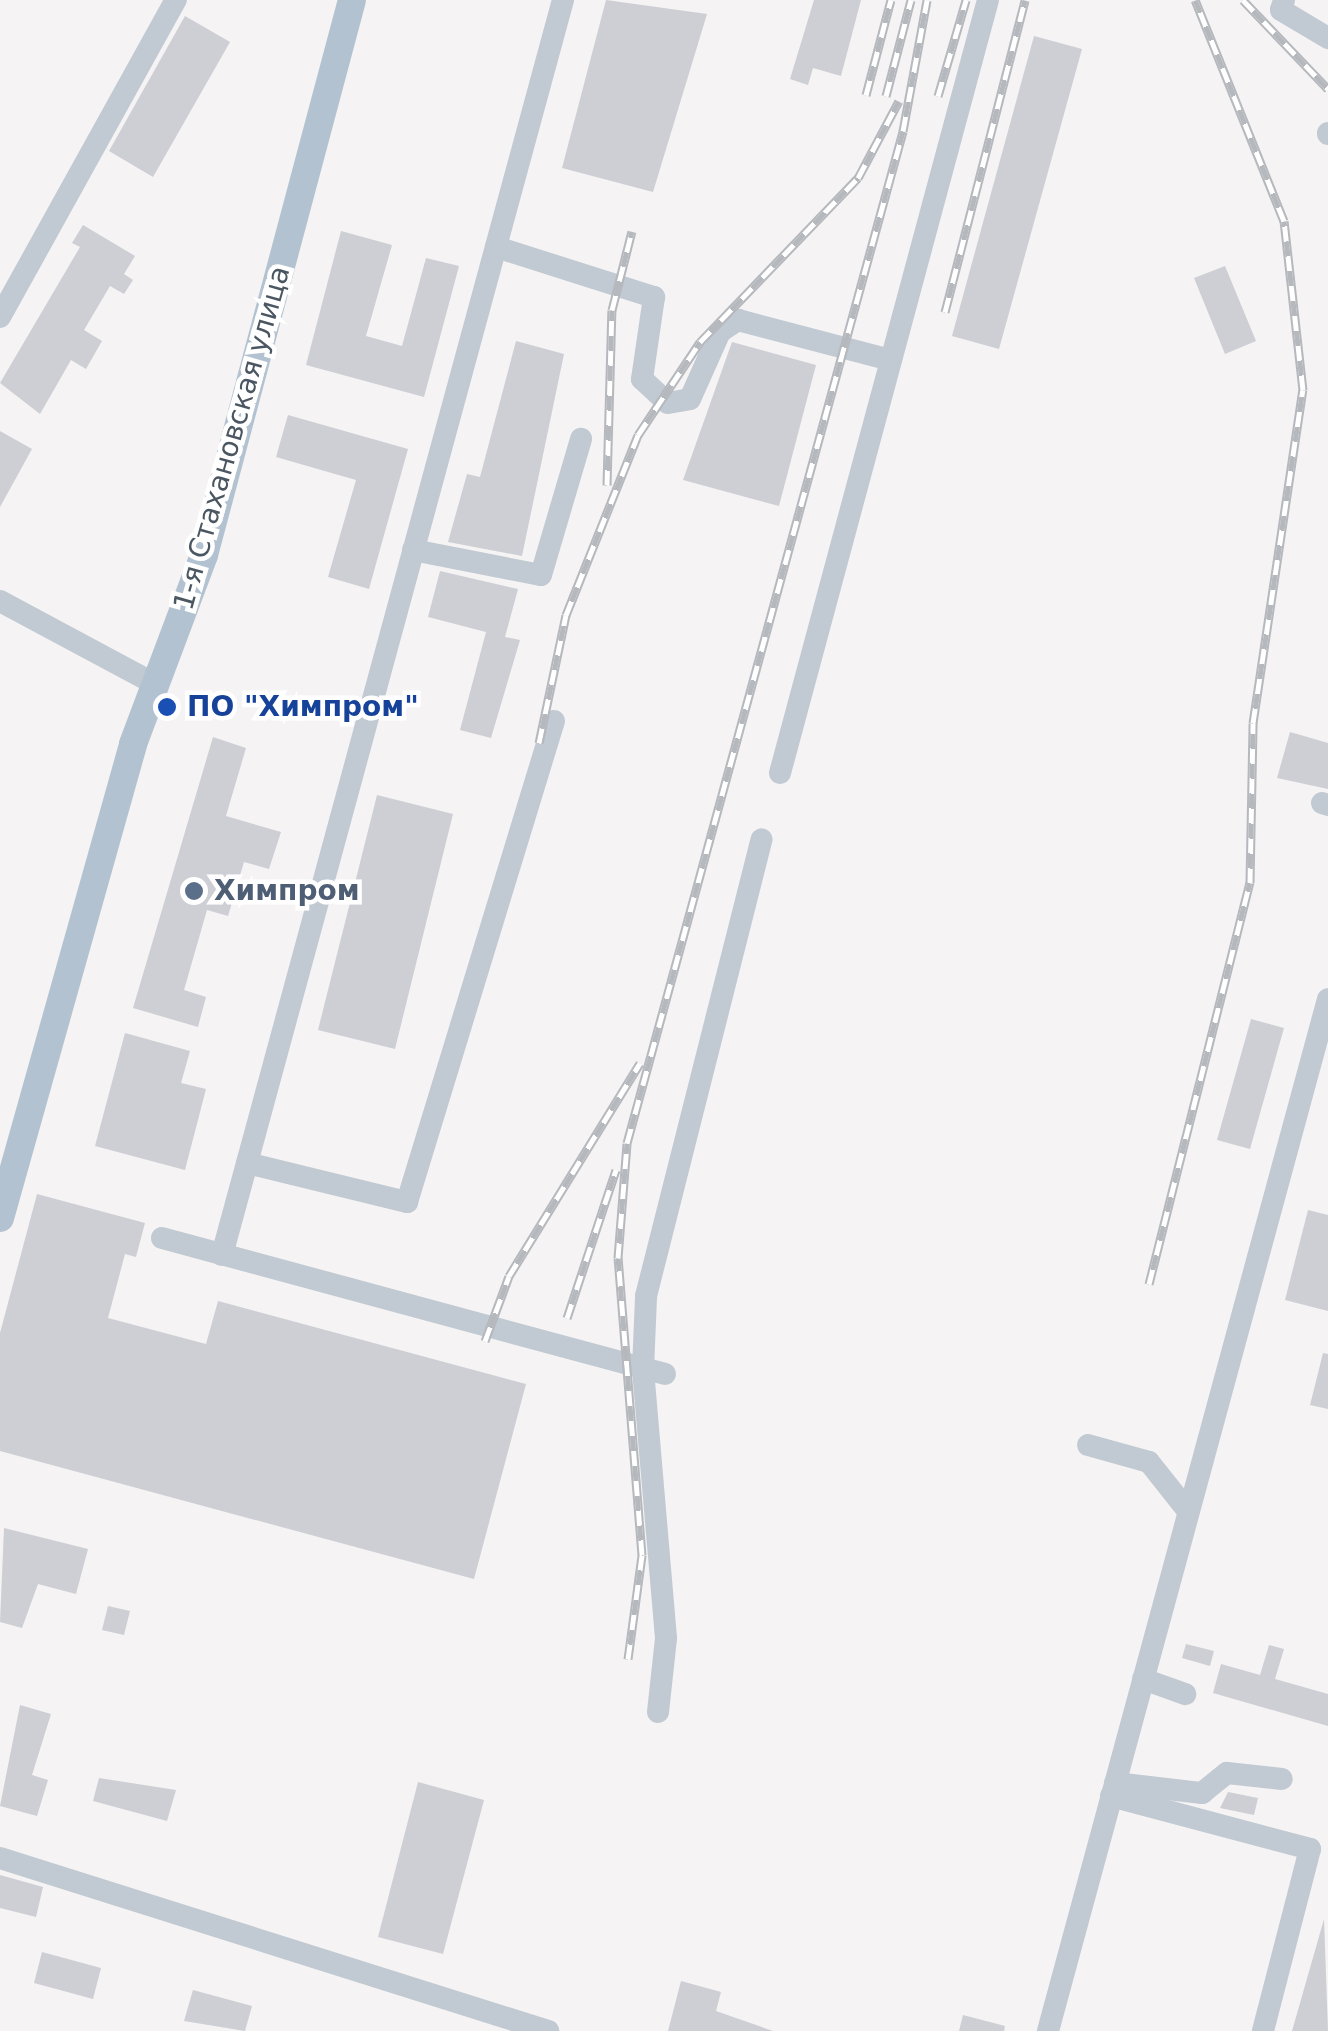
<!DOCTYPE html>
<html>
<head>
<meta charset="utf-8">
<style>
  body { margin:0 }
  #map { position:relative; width:1328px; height:2031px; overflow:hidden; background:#f5f3f3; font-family:"DejaVu Sans",sans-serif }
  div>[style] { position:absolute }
  .building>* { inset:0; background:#cdcfd5 }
  .minor>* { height:22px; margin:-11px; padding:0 11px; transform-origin:11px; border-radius:11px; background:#c1cad2 }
  .major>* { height:28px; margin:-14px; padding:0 14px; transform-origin:14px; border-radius:14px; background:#b3c2d1 }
  .rail>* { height:9px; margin-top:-4.5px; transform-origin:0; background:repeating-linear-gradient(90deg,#fff 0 15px,#b5b8bd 0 30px); box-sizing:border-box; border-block:2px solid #b5b8bd }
  .dots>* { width:28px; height:28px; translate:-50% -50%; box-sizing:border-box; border:5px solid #fff; border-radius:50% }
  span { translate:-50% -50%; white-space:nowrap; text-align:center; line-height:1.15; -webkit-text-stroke:9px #fff; paint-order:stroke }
  .street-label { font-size:28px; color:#4a5661 }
  .transit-label { font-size:28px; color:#164399; font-weight:700 }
  .left { translate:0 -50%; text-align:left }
  .service-label { font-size:28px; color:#4e5e75; font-weight:700 }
</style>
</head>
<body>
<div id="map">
  <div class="building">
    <i style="clip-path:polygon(606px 0,707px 14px,653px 192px,562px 168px)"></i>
    <i style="clip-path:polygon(814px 0,861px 0,841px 76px,813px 68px,808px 85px,790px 79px)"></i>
    <i style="clip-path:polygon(185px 16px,230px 42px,153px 177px,109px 151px)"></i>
    <i style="clip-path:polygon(1034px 36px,1082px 49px,999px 349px,952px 336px)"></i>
    <i style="clip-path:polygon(83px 225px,135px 256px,124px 274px,133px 280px,124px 294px,110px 286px,84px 330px,102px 341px,86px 369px,71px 360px,40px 414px,0 383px,80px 247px,72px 243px)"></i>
    <i style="clip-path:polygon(341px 231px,392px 245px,366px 336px,402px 346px,426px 258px,459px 266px,424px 397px,306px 365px)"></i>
    <i style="clip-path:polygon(1225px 266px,1256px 341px,1225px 354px,1194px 278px)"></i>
    <i style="clip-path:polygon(516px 341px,564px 354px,522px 556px,448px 542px,467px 474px,480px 477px)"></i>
    <i style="clip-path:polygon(732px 342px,816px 365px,779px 506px,683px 480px)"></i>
    <i style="clip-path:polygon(288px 415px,408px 449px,369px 589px,328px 577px,356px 480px,276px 457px)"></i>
    <i style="clip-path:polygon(0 431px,32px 449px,0 507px)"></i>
    <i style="clip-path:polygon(440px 571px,518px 589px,505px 637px,520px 640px,491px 738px,460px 730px,486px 632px,428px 617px)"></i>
    <i style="clip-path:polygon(1290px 732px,1328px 743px,1328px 789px,1277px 778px)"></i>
    <i style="clip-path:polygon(213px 737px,246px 748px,226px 816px,281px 832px,269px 869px,244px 862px,228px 916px,207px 910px,184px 990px,206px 997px,198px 1027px,133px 1008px)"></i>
    <i style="clip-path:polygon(377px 795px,453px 814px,395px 1049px,318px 1030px)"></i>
    <i style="clip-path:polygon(1251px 1019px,1284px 1028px,1250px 1149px,1217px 1140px)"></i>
    <i style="clip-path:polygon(125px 1033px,190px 1051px,181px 1083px,206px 1089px,185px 1170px,95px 1146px)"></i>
    <i style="clip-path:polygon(37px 1194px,145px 1223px,136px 1257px,125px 1254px,108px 1318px,206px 1344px,218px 1301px,526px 1384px,474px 1579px,0 1451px,0 1333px)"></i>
    <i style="clip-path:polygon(1308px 1210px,1328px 1215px,1328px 1311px,1285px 1300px)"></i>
    <i style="clip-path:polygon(1323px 1353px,1328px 1354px,1328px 1409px,1310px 1405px)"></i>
    <i style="clip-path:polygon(4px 1528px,88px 1549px,76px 1594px,38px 1584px,22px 1628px,0 1622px)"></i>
    <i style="clip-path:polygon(108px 1606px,130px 1611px,124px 1635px,102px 1630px)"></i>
    <i style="clip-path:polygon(1186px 1644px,1214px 1651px,1210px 1666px,1182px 1658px)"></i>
    <i style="clip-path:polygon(1269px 1645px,1284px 1649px,1275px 1679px,1328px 1694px,1328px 1726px,1213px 1693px,1221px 1664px,1260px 1675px)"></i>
    <i style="clip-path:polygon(20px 1705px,51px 1714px,32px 1775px,48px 1780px,37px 1816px,0 1806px)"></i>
    <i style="clip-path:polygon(99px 1778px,176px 1790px,167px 1821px,93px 1801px)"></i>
    <i style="clip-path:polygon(418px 1782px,484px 1800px,443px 1954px,378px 1937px)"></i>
    <i style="clip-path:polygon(1228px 1792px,1258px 1798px,1254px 1815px,1220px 1808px)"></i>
    <i style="clip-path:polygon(0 1875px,43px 1887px,36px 1917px,0 1908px)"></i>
    <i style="clip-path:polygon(1324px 1919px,1328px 2031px,1292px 2031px)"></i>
    <i style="clip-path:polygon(42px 1952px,101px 1968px,93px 1999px,34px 1983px)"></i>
    <i style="clip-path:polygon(681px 1981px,721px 1992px,716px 2011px,773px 2031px,668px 2031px)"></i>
    <i style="clip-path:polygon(193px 1990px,252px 2006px,245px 2031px,184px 2021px)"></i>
    <i style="clip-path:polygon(963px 2015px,1005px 2026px,1004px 2031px,959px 2031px)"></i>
  </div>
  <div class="minor">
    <i style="left:1284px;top:0;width:10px;rotate:107deg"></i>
    <i style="left:1281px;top:10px;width:55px;rotate:30.8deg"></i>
    <i style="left:1328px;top:133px;width:1px;rotate:90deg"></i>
    <i style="left:496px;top:247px;width:166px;rotate:17.6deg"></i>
    <i style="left:654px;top:297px;width:83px;rotate:98.3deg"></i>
    <i style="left:642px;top:379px;width:35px;rotate:43deg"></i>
    <i style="left:668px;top:403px;width:22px;rotate:-10deg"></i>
    <i style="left:690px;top:399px;width:73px;rotate:-65.9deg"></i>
    <i style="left:720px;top:332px;width:22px;rotate:-34deg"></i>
    <i style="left:738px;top:320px;width:158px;rotate:14.7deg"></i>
    <i style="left:0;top:317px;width:363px;rotate:-61deg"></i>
    <i style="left:413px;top:550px;width:130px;rotate:11.1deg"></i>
    <i style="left:541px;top:575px;width:142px;rotate:-73.6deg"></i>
    <i style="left:0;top:601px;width:176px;rotate:28.2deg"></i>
    <i style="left:780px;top:773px;width:800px;rotate:-74.94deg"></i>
    <i style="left:1322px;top:803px;width:6px;rotate:18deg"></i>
    <i style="left:247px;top:1163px;width:165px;rotate:13.7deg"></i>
    <i style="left:407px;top:1202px;width:503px;rotate:-73.01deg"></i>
    <i style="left:162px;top:1238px;width:521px;rotate:15.13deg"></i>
    <i style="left:222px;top:1255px;width:1301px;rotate:-74.8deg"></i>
    <i style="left:1088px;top:1445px;width:63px;rotate:15.6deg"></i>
    <i style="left:1149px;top:1462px;width:63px;rotate:51.5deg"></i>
    <i style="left:1143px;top:1679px;width:45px;rotate:19.7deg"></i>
    <i style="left:658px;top:1712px;width:74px;rotate:-83.8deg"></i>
    <i style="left:666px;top:1638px;width:270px;rotate:-94.9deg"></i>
    <i style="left:643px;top:1369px;width:73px;rotate:-87.6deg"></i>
    <i style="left:646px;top:1296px;width:471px;rotate:-75.8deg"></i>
    <i style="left:1115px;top:1783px;width:88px;rotate:6.6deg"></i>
    <i style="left:1202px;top:1793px;width:32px;rotate:-39deg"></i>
    <i style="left:1227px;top:1773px;width:55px;rotate:6.2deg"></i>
    <i style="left:1111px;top:1796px;width:206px;rotate:14.9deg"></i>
    <i style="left:1310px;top:1849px;width:188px;rotate:104.5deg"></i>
    <i style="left:0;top:1858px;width:575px;rotate:17.52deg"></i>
    <i style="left:1048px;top:2031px;width:1069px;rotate:-74.82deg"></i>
  </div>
  <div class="major">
    <i style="left:0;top:1218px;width:492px;rotate:-74.3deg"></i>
    <i style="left:133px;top:744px;width:202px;rotate:-69.4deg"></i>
    <i style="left:204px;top:555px;width:574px;rotate:-75.07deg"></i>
  </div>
  <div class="rail">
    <i style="left:1243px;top:0;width:123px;rotate:46.3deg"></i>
    <i style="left:866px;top:95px;width:98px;rotate:-75.3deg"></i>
    <i style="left:886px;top:96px;width:99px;rotate:-75.4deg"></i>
    <i style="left:938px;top:96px;width:100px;rotate:-73.7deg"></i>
    <i style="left:945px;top:312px;width:322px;rotate:-75.6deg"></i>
    <i style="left:607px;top:485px;width:175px;rotate:-88.4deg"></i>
    <i style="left:612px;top:310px;width:81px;rotate:-75.8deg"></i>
    <i style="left:539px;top:743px;width:131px;rotate:-78.1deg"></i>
    <i style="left:566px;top:615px;width:194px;rotate:-68.2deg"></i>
    <i style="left:638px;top:435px;width:112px;rotate:-56.3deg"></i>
    <i style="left:700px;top:342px;width:228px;rotate:-46.1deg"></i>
    <i style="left:858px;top:178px;width:87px;rotate:-62deg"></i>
    <i style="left:1149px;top:1284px;width:414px;rotate:-75.9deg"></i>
    <i style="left:1250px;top:883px;width:160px;rotate:-88.9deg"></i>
    <i style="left:1253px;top:723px;width:337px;rotate:-81.5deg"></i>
    <i style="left:1303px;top:390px;width:170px;rotate:-96.4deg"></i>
    <i style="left:1284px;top:221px;width:238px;rotate:-111.9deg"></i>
    <i style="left:567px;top:1318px;width:156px;rotate:-71.7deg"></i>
    <i style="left:485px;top:1341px;width:69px;rotate:-69.7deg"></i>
    <i style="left:509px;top:1276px;width:250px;rotate:-58.4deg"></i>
    <i style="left:628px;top:1659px;width:105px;rotate:-82.3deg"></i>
    <i style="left:642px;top:1555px;width:298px;rotate:-94.6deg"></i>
    <i style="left:618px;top:1258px;width:115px;rotate:-85.5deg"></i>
    <i style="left:627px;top:1143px;width:1049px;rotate:-74.74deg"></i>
    <i style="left:903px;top:131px;width:133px;rotate:-79.6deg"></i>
  </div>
  <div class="dots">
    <i style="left:167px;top:707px;background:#1a4fb4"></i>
    <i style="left:194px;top:891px;background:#5c6f8a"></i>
  </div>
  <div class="street-label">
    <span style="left:232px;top:438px;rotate:-74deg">1-я Стахановская улица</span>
  </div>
  <div class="transit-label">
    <span class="left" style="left:187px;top:707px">ПО "Химпром"</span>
  </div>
  <div class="service-label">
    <span class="left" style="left:214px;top:891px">Химпром</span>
  </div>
</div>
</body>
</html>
